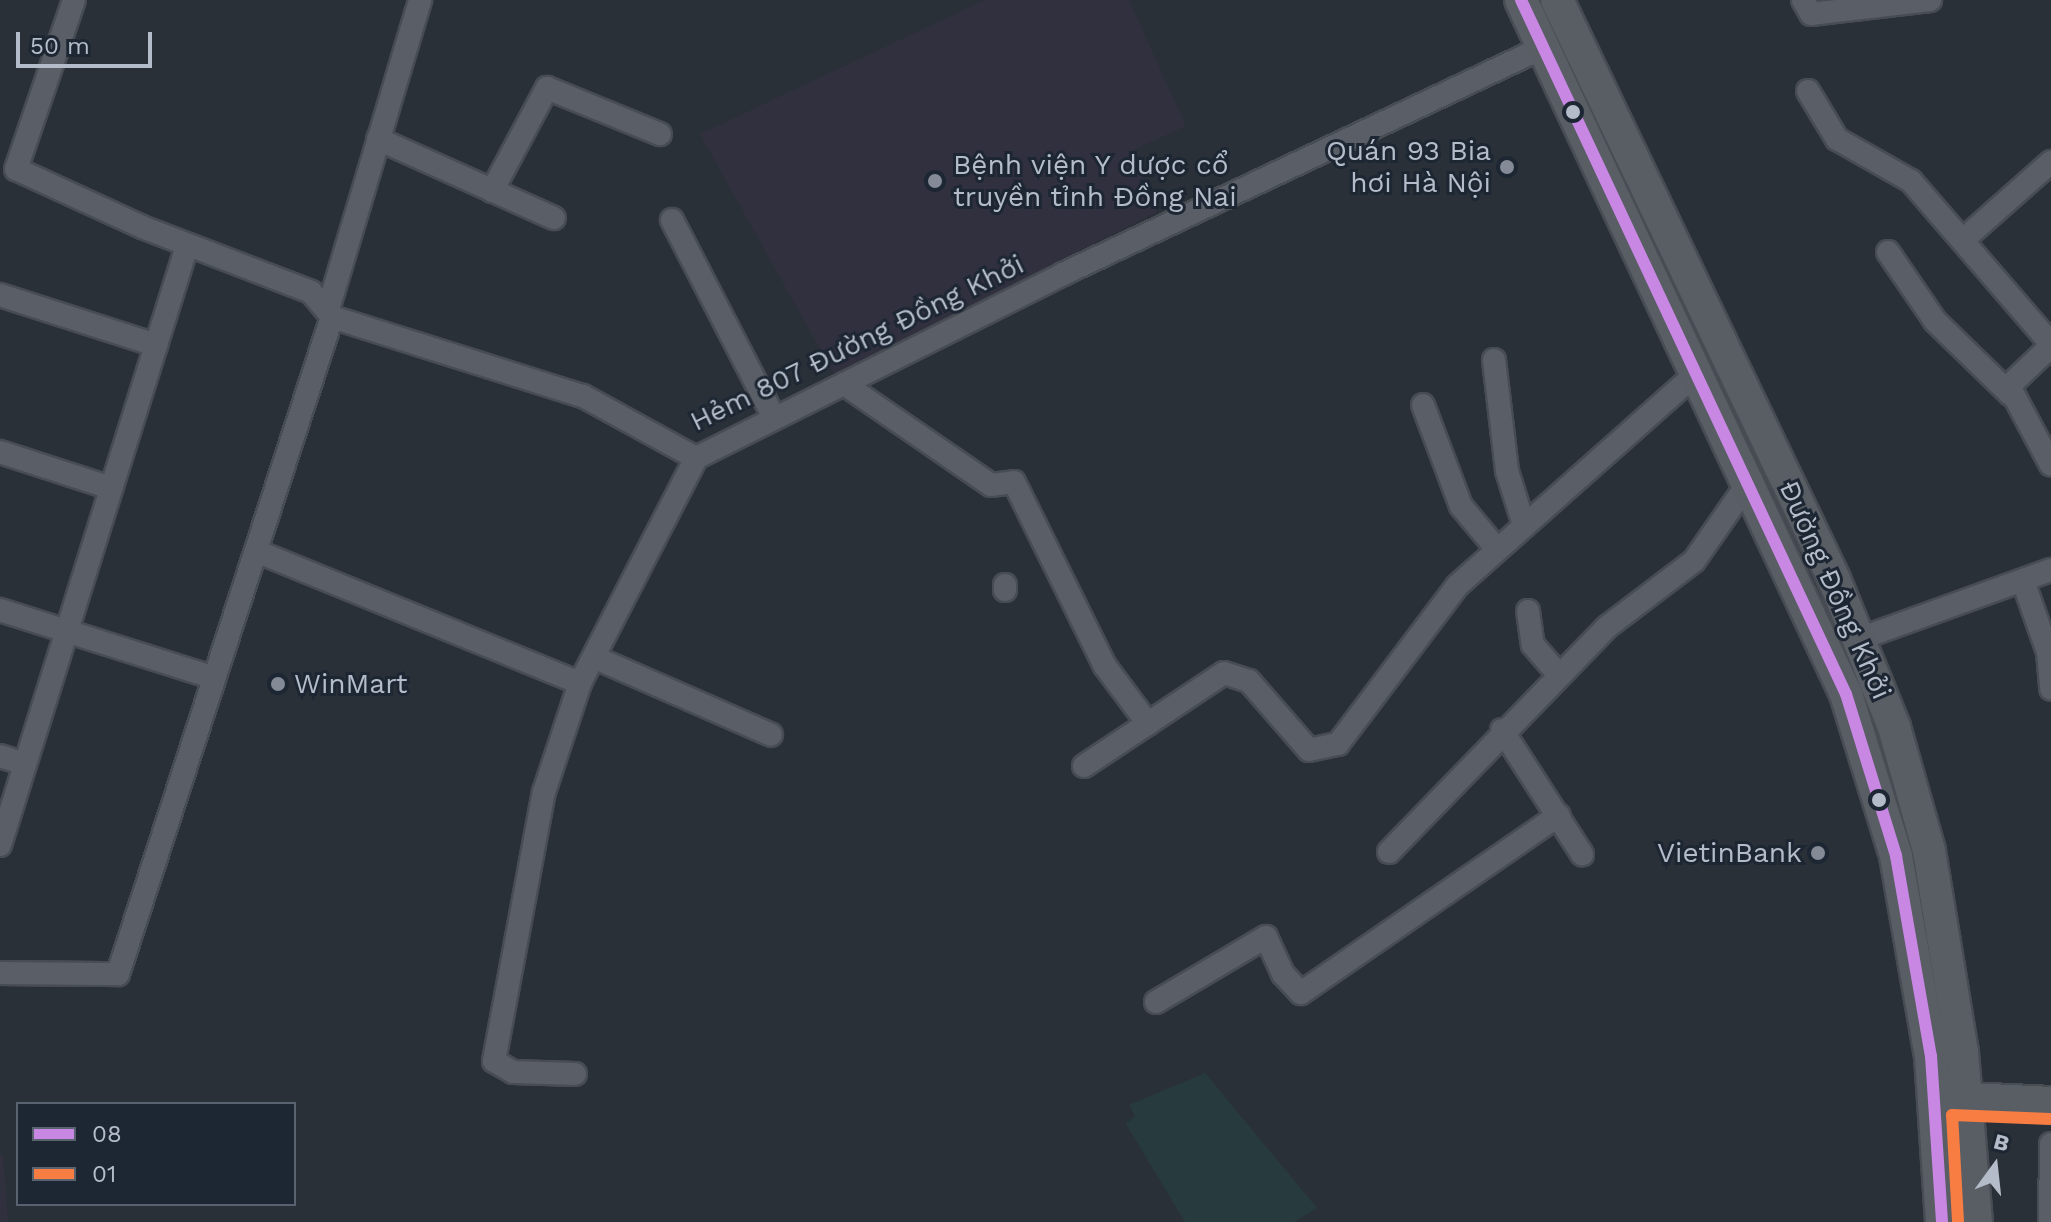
<!DOCTYPE html>
<html>
<head>
<meta charset="utf-8">
<style>
  body { margin:0 }
  #map { position:relative; width:2051px; height:1222px; overflow:hidden; background:#2a3038; font-family:"Work Sans",sans-serif }
  div>[style] { position:absolute }
  .medical>* { inset:0; background:#31303e }
  .green>* { inset:0; background:#273a3e }
  .roads { filter:drop-shadow(2px 0 #484c53) drop-shadow(-2px 0 #484c53) drop-shadow(0 2px #484c53) drop-shadow(0 -2px #484c53) }
  .street>* { height:22px; margin:-11px; padding:0 11px; transform-origin:11px; border-radius:11px; background:#5a5e66 }
  .secondary>* { height:32px; margin:-16px; padding:0 16px; transform-origin:16px; border-radius:16px; background:#595d64 }
  .bus-1>* { height:12px; margin:-6px; padding:0 6px; transform-origin:6px; border-radius:6px; background:#c787e3 }
  .bus-2>* { height:12px; margin:-6px; padding:0 6px; transform-origin:6px; border-radius:6px; background:#f77d43 }
  .dots>* { width:22px; height:22px; translate:-50% -50%; box-sizing:border-box; border:4px solid #1d2633; border-radius:50% }
  span { translate:-50% -50%; white-space:nowrap; text-align:center; line-height:1.15; -webkit-text-stroke:6px #1d2633; paint-order:stroke }
  .poi-label { font-size:28px; color:#b4bcc9 }
  .right { translate:-100% -50%; text-align:right }
  .left { translate:0 -50%; text-align:left }
  .street-label { font-size:28px; color:#b4bcc9 }
  .legend { position:absolute; left:16px; top:1102px; width:280px; height:104px; box-sizing:border-box; background:#1d2633; border:2px solid #59626f; margin:0; padding:10px 14px; list-style:none; font-size:24px; color:#b4bcc9 }
  .legend li { display:flex; align-items:center; gap:16px; height:40px }
  .legend b { width:40px; border:2px solid #59626f }
  .north { position:absolute; left:1955px; top:1126px; width:80px; height:80px; -webkit-text-stroke:6px #1d2633; paint-order:stroke; rotate:15deg; font-size:22px; font-weight:700; line-height:32px; text-align:center; color:#b4bcc9 }
  .north::after { content:''; display:block; margin:auto; width:28px; height:36px; background:#b4bcc9; clip-path:polygon(50% 0,100% 100%,50% 72%,0 100%) }
  .scale { position:absolute; left:16px; top:32px; width:136px; height:36px; box-sizing:border-box; border:4px solid #b4bcc9; border-top:0; padding-left:10px; font-size:24px; line-height:28px; white-space:nowrap; color:#b4bcc9; -webkit-text-stroke:6px #1d2633; paint-order:stroke }
</style>
</head>
<body>
<div id="map">
  <div class="medical">
    <i style="clip-path:polygon(985px 0,1129px 0,1186px 126px,1131px 151px,1157px 212px,834px 374px,700px 134px)"></i>
    <i style="clip-path:polygon(0 1154px,3px 1156px,8px 1222px,0 1222px)"></i>
  </div>
  <div class="green">
    <i style="clip-path:polygon(1205px 1073px,1317px 1208px,1294px 1222px,1185px 1222px,1126px 1124px,1135px 1116px,1129px 1105px)"></i>
  </div>
  <div class="roads">
    <div class="street">
      <i style="left:74px;top:0;width:179px;rotate:108.9deg"></i>
      <i style="left:16px;top:169px;width:139px;rotate:24.7deg"></i>
      <i style="left:142px;top:227px;width:181px;rotate:21deg"></i>
      <i style="left:311px;top:292px;width:33px;rotate:50deg"></i>
      <i style="left:1803px;top:0;width:16px;rotate:60deg"></i>
      <i style="left:1811px;top:14px;width:120px;rotate:-6.7deg"></i>
      <i style="left:1808px;top:91px;width:56px;rotate:58.9deg"></i>
      <i style="left:1837px;top:139px;width:85px;rotate:29.6deg"></i>
      <i style="left:1911px;top:181px;width:215px;rotate:49.3deg"></i>
      <i style="left:378px;top:139px;width:193px;rotate:24.2deg"></i>
      <i style="left:492px;top:191px;width:117px;rotate:-61.9deg"></i>
      <i style="left:547px;top:88px;width:122px;rotate:22.2deg"></i>
      <i style="left:672px;top:220px;width:220px;rotate:62.7deg"></i>
      <i style="left:1963px;top:240px;width:118px;rotate:-41.6deg"></i>
      <i style="left:1888px;top:252px;width:83px;rotate:55.7deg"></i>
      <i style="left:1935px;top:321px;width:106px;rotate:44.2deg"></i>
      <i style="left:0;top:295px;width:164px;rotate:17.8deg"></i>
      <i style="left:329px;top:306px;width:319px;rotate:-73.4deg"></i>
      <i style="left:332px;top:317px;width:263px;rotate:17.5deg"></i>
      <i style="left:583px;top:396px;width:129px;rotate:28.8deg"></i>
      <i style="left:696px;top:458px;width:411px;rotate:-26.6deg"></i>
      <i style="left:1063px;top:274px;width:534px;rotate:-25.27deg"></i>
      <i style="left:2051px;top:346px;width:58px;rotate:136.4deg"></i>
      <i style="left:2009px;top:386px;width:89px;rotate:62deg"></i>
      <i style="left:1494px;top:360px;width:112px;rotate:83.3deg"></i>
      <i style="left:1507px;top:471px;width:53px;rotate:72.6deg"></i>
      <i style="left:844px;top:384px;width:178px;rotate:34.5deg"></i>
      <i style="left:991px;top:485px;width:23px;rotate:-7deg"></i>
      <i style="left:1014px;top:482px;width:205px;rotate:63.7deg"></i>
      <i style="left:1105px;top:666px;width:72px;rotate:53.4deg"></i>
      <i style="left:1423px;top:405px;width:108px;rotate:69.4deg"></i>
      <i style="left:1461px;top:506px;width:55px;rotate:50.2deg"></i>
      <i style="left:0;top:452px;width:117px;rotate:18deg"></i>
      <i style="left:256px;top:551px;width:350px;rotate:22.2deg"></i>
      <i style="left:2023px;top:581px;width:75px;rotate:70.6deg"></i>
      <i style="left:2048px;top:652px;width:37px;rotate:85deg"></i>
      <i style="left:1005px;top:585px;width:5px;rotate:90deg"></i>
      <i style="left:0;top:610px;width:225px;rotate:17.6deg"></i>
      <i style="left:1528px;top:611px;width:34px;rotate:82deg"></i>
      <i style="left:1533px;top:645px;width:38px;rotate:49deg"></i>
      <i style="left:1859px;top:639px;width:204px;rotate:-19.8deg"></i>
      <i style="left:596px;top:658px;width:191px;rotate:23.7deg"></i>
      <i style="left:1502px;top:730px;width:148px;rotate:57.2deg"></i>
      <i style="left:0;top:756px;width:26px;rotate:18deg"></i>
      <i style="left:1084px;top:766px;width:168px;rotate:-33.6deg"></i>
      <i style="left:1224px;top:673px;width:26px;rotate:18deg"></i>
      <i style="left:1249px;top:681px;width:91px;rotate:49deg"></i>
      <i style="left:1309px;top:750px;width:30px;rotate:-12deg"></i>
      <i style="left:1338px;top:744px;width:199px;rotate:-53deg"></i>
      <i style="left:1458px;top:585px;width:322px;rotate:-41.6deg"></i>
      <i style="left:0;top:845px;width:628px;rotate:-72.66deg"></i>
      <i style="left:1389px;top:852px;width:313px;rotate:-45.9deg"></i>
      <i style="left:1607px;top:627px;width:109px;rotate:-37.2deg"></i>
      <i style="left:1694px;top:561px;width:100px;rotate:-55.2deg"></i>
      <i style="left:0;top:973px;width:118px;rotate:0.5deg"></i>
      <i style="left:118px;top:974px;width:691px;rotate:-71.96deg"></i>
      <i style="left:1156px;top:1002px;width:128px;rotate:-30.6deg"></i>
      <i style="left:1266px;top:937px;width:41px;rotate:65.3deg"></i>
      <i style="left:1283px;top:974px;width:26px;rotate:47deg"></i>
      <i style="left:1301px;top:993px;width:313px;rotate:-34.6deg"></i>
      <i style="left:575px;top:1074px;width:62px;rotate:-178.2deg"></i>
      <i style="left:513px;top:1072px;width:22px;rotate:-150deg"></i>
      <i style="left:494px;top:1061px;width:274px;rotate:-79.5deg"></i>
      <i style="left:544px;top:792px;width:115px;rotate:-71.7deg"></i>
      <i style="left:580px;top:683px;width:253px;rotate:-62.7deg"></i>
      <i style="left:2050px;top:1222px;width:78px;rotate:-89.3deg"></i>
    </div>
    <div class="secondary">
      <i style="left:1521px;top:0;width:766px;rotate:64.91deg"></i>
      <i style="left:1846px;top:694px;width:170px;rotate:72.8deg"></i>
      <i style="left:1896px;top:856px;width:203px;rotate:80.1deg"></i>
      <i style="left:1931px;top:1056px;width:166px;rotate:86.2deg"></i>
      <i style="left:1557px;top:0;width:642px;rotate:64.43deg"></i>
      <i style="left:1834px;top:579px;width:160px;rotate:67.9deg"></i>
      <i style="left:1894px;top:727px;width:129px;rotate:74.2deg"></i>
      <i style="left:1929px;top:851px;width:204px;rotate:80.7deg"></i>
      <i style="left:1962px;top:1052px;width:171px;rotate:85.3deg"></i>
      <i style="left:1946px;top:1098px;width:105px;rotate:2.7deg"></i>
    </div>
  </div>
  <div class="bus-1">
    <i style="left:1521px;top:0;width:766px;rotate:64.91deg"></i>
    <i style="left:1846px;top:694px;width:170px;rotate:72.8deg"></i>
    <i style="left:1896px;top:856px;width:203px;rotate:80.1deg"></i>
    <i style="left:1931px;top:1056px;width:166px;rotate:86.2deg"></i>
  </div>
  <div class="bus-2">
    <i style="left:1958px;top:1221px;width:106px;rotate:-93.2deg"></i>
    <i style="left:1952px;top:1115px;width:98px;rotate:2.3deg"></i>
  </div>
  <div class="dots">
    <i style="left:1573px;top:112px;background:#b4bcc9"></i>
    <i style="left:1507px;top:167px;background:#848b96"></i>
    <i style="left:935px;top:181px;background:#848b96"></i>
    <i style="left:278px;top:684px;background:#848b96"></i>
    <i style="left:1879px;top:800px;background:#b4bcc9"></i>
    <i style="left:1818px;top:853px;background:#848b96"></i>
  </div>
  <div class="poi-label">
    <span class="right" style="left:1491px;top:167px">Quán 93 Bia<br>hơi Hà Nội</span>
    <span class="left" style="left:953px;top:181px">Bệnh viện Y dược cổ<br>truyền tỉnh Đồng Nai</span>
    <span class="left" style="left:294px;top:684px">WinMart</span>
    <span class="right" style="left:1802px;top:853px">VietinBank</span>
  </div>
  <div class="street-label">
    <span style="left:857px;top:343px;rotate:-26deg">Hẻm 807 Đường Đồng Khởi</span>
    <span style="left:1835px;top:590px;rotate:66deg">Đường Đồng Khởi</span>
  </div>
  <ul class="legend">
  <li><b style="height:10px;background:#c787e3"></b>08</li>
  <li><b style="height:10px;background:#f77d43"></b>01</li>
  </ul>
  <div class="north">B</div>
  <div class="scale">50 m</div>
</div>
</body>
</html>
